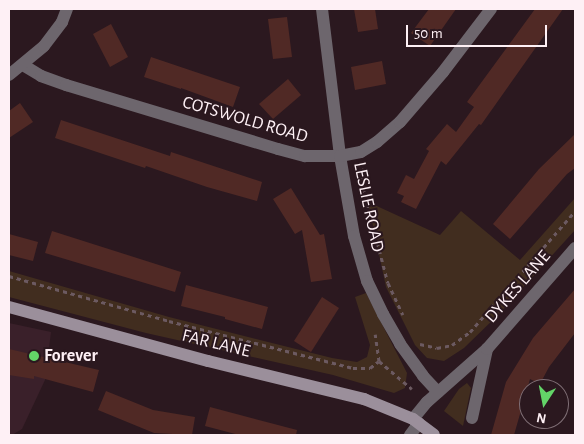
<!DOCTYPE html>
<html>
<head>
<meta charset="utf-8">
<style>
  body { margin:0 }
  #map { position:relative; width:584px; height:444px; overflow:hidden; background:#2b181f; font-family:"Alegreya Sans",sans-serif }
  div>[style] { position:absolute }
  .built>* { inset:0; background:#3a202a }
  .green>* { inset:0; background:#412d1f }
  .building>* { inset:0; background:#502925 }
  .path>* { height:3px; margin-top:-1.5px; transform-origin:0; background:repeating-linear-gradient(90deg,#6c5a61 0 4px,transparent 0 8px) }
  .street>* { height:12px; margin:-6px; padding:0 6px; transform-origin:6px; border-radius:6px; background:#6d666d }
  .secondary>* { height:12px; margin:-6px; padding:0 6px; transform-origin:6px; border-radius:6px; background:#9b8f9b }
  .dots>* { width:14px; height:14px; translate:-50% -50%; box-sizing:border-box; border:2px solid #2b181f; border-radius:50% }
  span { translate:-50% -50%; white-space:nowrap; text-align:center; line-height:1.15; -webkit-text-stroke:4px #2b181f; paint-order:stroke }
  .street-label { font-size:18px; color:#fef0f5 }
  .poi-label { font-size:18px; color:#fef0f5; font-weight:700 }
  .left { translate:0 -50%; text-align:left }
  .frame { position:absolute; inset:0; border:10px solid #fef0f5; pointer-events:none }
  .north { position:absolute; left:519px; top:379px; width:50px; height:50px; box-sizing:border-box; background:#2b181f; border:1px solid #7f6e75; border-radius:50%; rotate:191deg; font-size:14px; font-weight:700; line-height:20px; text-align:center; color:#fef0f5 }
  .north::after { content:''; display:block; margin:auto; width:18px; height:22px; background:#63d468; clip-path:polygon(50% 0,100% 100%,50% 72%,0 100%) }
  .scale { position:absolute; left:406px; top:25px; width:141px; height:22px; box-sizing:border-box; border:2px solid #fef0f5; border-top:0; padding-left:6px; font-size:15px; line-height:18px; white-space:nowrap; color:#fef0f5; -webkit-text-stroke:4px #2b181f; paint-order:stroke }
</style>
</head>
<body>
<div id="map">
  <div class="built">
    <i style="clip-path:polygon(9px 323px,51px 332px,45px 380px,22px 429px,12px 435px,9px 435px)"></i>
  </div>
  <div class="green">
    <i style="clip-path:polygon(575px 198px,575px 230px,499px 314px,464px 348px,444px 361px,427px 358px,415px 345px,386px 287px,368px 202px,440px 235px,461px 211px,520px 260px)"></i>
    <i style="clip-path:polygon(9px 271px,169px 317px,332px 358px,357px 362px,367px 357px,370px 345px,355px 297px,366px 293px,407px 373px,405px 388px,394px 393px,333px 375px,146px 333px,9px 297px)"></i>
    <i style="clip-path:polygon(467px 383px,471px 388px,463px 426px,444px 411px,459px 389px)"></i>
  </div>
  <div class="building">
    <i style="clip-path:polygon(354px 9px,375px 9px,378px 29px,358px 32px)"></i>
    <i style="clip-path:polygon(429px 9px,456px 9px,430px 46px,411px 33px)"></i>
    <i style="clip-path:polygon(535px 9px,563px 9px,481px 125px,479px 124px,446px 165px,441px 161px,416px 209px,401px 202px,404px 196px,397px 193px,406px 175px,414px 179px,429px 151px,426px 149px,447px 124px,456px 132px,474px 107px,467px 102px)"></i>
    <i style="clip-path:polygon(287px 17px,292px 57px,273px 59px,268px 19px)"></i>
    <i style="clip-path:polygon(111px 24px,128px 57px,110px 67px,93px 34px)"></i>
    <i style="clip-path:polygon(151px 57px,240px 87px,233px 107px,181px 88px,181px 89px,144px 77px)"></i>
    <i style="clip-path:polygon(382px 61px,386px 84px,355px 90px,351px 67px)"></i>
    <i style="clip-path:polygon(288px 79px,301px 95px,273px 119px,259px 104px)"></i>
    <i style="clip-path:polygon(20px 103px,33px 122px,9px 138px,9px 111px)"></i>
    <i style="clip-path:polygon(61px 120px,170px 156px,171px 152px,262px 182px,257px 201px,207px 187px,146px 166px,145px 168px,55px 138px)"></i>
    <i style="clip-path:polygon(575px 134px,575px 168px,567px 174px,510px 239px,493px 224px,539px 169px)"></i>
    <i style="clip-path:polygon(291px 188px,320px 235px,324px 234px,332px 279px,311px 282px,302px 230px,295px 234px,273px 199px)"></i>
    <i style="clip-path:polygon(52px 231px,181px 272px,175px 292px,45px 253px)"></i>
    <i style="clip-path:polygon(9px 234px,38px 242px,33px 261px,9px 255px)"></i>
    <i style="clip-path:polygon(186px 285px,268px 307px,262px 329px,225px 319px,225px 317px,181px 306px)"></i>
    <i style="clip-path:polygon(575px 289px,575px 333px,549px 367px,540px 384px,530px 379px,514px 435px,491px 435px,506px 382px,533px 338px)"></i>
    <i style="clip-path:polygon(322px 297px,339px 308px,311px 352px,294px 341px)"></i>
    <i style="clip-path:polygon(9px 349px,99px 370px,93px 392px,34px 376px,34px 379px,9px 375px)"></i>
    <i style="clip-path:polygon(106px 391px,153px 410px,195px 417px,192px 435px,154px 433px,98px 410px)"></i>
    <i style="clip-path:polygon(210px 407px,297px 430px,296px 435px,239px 435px,205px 426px)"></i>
  </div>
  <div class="path">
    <i style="left:362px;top:168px;width:20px;rotate:87deg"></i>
    <i style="left:363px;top:188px;width:98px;rotate:75.3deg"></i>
    <i style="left:388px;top:283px;width:35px;rotate:65deg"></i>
    <i style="left:9px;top:276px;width:166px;rotate:15.7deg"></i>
    <i style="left:169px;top:321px;width:190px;rotate:14.3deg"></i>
    <i style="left:353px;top:368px;width:17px"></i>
    <i style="left:370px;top:368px;width:11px;rotate:-38deg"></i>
    <i style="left:379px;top:361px;width:27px;rotate:-98deg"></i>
    <i style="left:420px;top:344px;width:17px;rotate:13deg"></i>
    <i style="left:437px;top:348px;width:15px;rotate:-11deg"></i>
    <i style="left:452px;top:345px;width:22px;rotate:-36deg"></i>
    <i style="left:470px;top:332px;width:160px;rotate:-49deg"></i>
    <i style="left:379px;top:361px;width:43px;rotate:40.3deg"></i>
  </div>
  <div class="street">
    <i style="left:322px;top:9px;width:148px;rotate:83deg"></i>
    <i style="left:340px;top:156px;width:81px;rotate:80.1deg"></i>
    <i style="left:354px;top:236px;width:47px;rotate:73.9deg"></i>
    <i style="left:367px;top:281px;width:37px;rotate:64deg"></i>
    <i style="left:383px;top:314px;width:34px;rotate:60deg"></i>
    <i style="left:400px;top:344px;width:39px;rotate:54deg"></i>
    <i style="left:423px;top:376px;width:22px;rotate:47deg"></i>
    <i style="left:23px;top:65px;width:21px;rotate:31deg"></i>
    <i style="left:41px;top:76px;width:27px;rotate:20deg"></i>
    <i style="left:66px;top:85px;width:221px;rotate:16.8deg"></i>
    <i style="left:278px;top:149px;width:28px;rotate:15deg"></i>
    <i style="left:305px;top:156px;width:35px"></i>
    <i style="left:340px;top:156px;width:21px;rotate:-11deg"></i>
    <i style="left:361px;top:152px;width:19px;rotate:-32deg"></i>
    <i style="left:377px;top:142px;width:30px;rotate:-41deg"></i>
    <i style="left:400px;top:122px;width:66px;rotate:-49.3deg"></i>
    <i style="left:443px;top:72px;width:79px;rotate:-52.7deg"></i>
    <i style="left:9px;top:75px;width:45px;rotate:-39.6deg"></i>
    <i style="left:44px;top:46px;width:30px;rotate:-53deg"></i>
    <i style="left:62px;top:22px;width:14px;rotate:-69deg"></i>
    <i style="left:472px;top:418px;width:71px;rotate:-77.7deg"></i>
    <i style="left:413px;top:419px;width:22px;rotate:-51deg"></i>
    <i style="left:427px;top:402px;width:80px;rotate:-41.5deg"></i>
    <i style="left:487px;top:349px;width:134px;rotate:-48.9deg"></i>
    <i style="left:410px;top:435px;width:15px;rotate:-53deg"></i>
  </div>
  <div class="secondary">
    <i style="left:9px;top:307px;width:206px;rotate:15.2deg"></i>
    <i style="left:208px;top:361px;width:161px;rotate:13.7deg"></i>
    <i style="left:364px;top:399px;width:53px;rotate:22.2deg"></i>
    <i style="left:413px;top:419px;width:26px;rotate:37deg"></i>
  </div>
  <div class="dots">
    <i style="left:34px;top:356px;background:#63d468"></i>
  </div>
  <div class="street-label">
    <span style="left:245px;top:120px;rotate:16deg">COTSWOLD ROAD</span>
    <span style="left:368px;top:207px;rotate:78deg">LESLIE ROAD</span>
    <span style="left:518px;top:287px;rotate:-49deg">DYKES LANE</span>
    <span style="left:216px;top:344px;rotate:14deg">FAR LANE</span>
  </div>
  <div class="poi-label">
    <span class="left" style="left:44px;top:356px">Forever</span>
  </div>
  <div class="frame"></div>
  <div class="north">N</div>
  <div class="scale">50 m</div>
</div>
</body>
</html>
